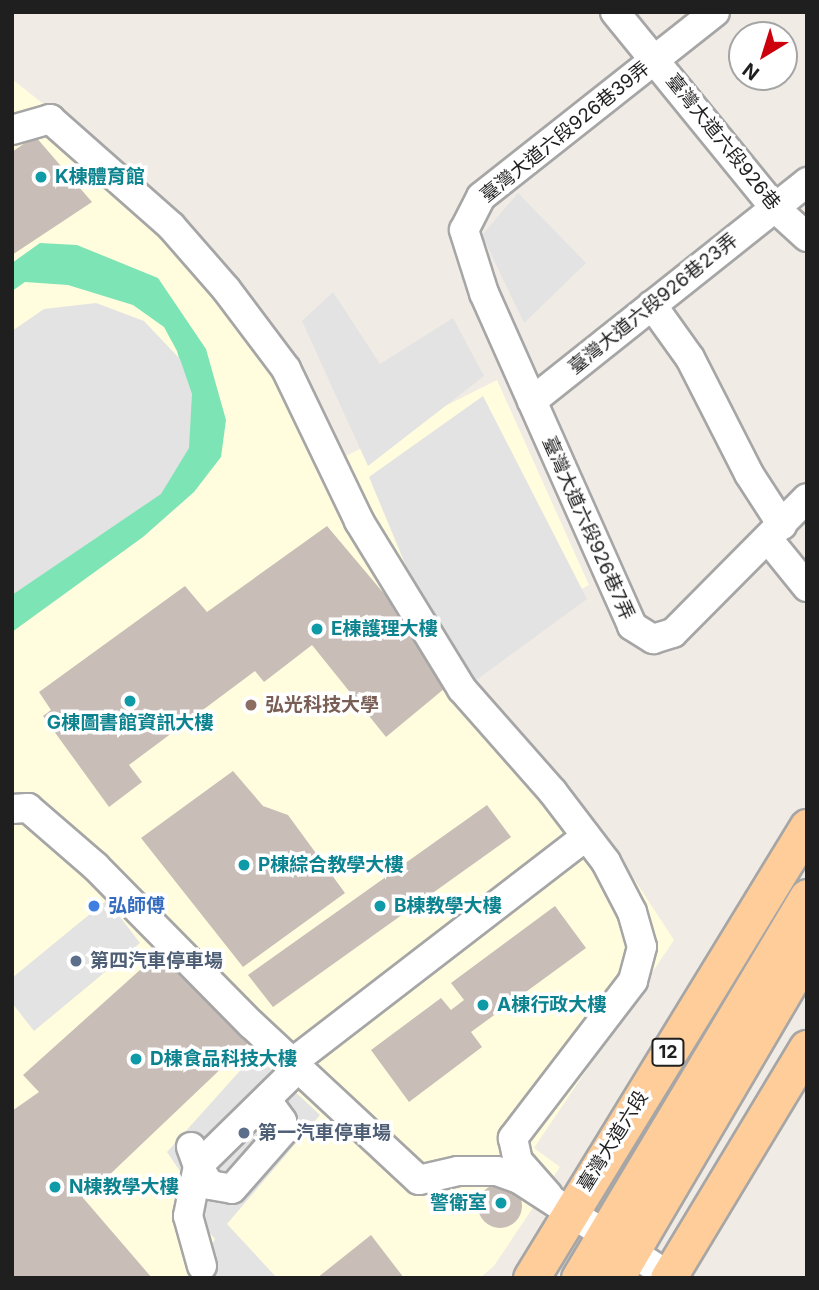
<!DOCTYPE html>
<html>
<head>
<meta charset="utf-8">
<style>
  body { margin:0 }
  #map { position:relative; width:819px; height:1290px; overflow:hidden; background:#f0ebe4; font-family:Inter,"Noto Sans TC",sans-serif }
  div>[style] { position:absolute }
  .education>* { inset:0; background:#fffdde }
  .pitch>* { inset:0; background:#7de4b5 }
  .parking>* { inset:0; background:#e3e3e3 }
  .building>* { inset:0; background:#c8bdb7 }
  .round { border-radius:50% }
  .roads { filter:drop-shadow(2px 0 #a6a6a6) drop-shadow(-2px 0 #a6a6a6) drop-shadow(0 2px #a6a6a6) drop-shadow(0 -2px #a6a6a6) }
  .minor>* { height:28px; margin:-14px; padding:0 14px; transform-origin:14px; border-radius:14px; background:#fff }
  .major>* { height:35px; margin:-17.5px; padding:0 17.5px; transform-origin:17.5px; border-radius:17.5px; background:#ffcd9a }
  .dots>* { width:19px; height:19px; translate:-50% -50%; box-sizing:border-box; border:4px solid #fff; border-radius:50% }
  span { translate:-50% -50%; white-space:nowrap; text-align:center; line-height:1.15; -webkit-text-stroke:7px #fff; paint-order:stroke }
  .shield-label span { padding:2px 5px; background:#fff; border:2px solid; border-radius:5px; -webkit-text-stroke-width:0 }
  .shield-label { font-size:18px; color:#1f1f1f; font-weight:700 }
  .street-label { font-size:19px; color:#1f1f1f }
  .culture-label { font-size:19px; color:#0d838f; font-weight:700 }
  .left { translate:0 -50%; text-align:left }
  .right { translate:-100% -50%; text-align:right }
  .education-label { font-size:19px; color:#785e54; font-weight:700 }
  .shop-label { font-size:19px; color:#366cbe; font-weight:700 }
  .service-label { font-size:19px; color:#4e5e75; font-weight:700 }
  .frame { position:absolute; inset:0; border:14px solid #1f1f1f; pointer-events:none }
  .north { position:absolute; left:728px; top:21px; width:70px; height:70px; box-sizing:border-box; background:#fff; border:2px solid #a5a5a5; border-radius:50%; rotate:218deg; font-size:19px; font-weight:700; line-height:28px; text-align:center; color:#1f1f1f }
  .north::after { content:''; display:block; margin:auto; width:24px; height:32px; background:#cd000e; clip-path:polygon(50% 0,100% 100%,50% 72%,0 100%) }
</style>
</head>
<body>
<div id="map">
  <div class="education">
    <i style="clip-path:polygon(12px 79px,181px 214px,298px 364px,344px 457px,497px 380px,589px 585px,449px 660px,596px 821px,674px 940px,534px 1148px,560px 1167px,494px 1266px,480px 1278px,12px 1278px)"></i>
  </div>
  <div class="pitch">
    <i style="clip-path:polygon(40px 243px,77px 245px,158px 278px,206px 349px,226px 420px,221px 457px,194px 492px,143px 537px,12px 632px,12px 595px,189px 393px,177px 351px,164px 327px,133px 305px,68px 285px,25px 282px,12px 291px,12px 263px)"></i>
  </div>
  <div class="parking">
    <i style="clip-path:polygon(518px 193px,586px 263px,524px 323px,482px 235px)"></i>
    <i style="clip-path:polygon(333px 292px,380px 364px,453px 318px,484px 376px,368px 466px,302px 321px)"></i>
    <i style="clip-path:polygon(96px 303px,144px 321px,180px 359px,192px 394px,189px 448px,161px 494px,12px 595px,12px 331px,44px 309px)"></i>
    <i style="clip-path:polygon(483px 396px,587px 599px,472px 683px,423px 607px,369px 477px)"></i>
    <i style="clip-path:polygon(107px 900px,140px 943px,34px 1031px,12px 1003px,12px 978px)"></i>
    <i style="clip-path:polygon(255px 1054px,320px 1115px,227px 1224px,277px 1278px,212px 1278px,207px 1254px,215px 1239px,182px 1200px,186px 1180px,167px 1152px)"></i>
  </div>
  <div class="building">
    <i style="clip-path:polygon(35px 136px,92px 202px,12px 255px,12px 152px)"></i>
    <i style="clip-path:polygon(327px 526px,456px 679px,386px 737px,312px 645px,264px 682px,255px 671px,129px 765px,142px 782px,109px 807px,43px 716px,51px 710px,39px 692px,185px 586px,207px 612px)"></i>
    <i style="clip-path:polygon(233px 771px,263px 806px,288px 815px,345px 893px,243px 967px,141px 838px)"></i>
    <i style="clip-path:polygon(487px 805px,511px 837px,273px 1007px,248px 975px)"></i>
    <i style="clip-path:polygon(555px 906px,586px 948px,471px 1032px,482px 1047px,409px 1102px,371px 1050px,441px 998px,451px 1010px,464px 1000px,451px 983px)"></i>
    <i style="clip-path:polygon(160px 952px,248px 1043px,84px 1199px,152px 1278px,14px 1278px,12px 1111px,39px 1092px,23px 1075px)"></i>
    <i class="round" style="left:478px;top:1184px;width:44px;height:44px"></i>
    <i style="clip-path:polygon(371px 1235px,404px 1278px,317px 1278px)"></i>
  </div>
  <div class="roads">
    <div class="minor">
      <i style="left:615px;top:12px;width:253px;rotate:50.8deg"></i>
      <i style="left:775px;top:208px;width:43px;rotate:42.2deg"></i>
      <i style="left:715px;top:12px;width:298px;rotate:141.7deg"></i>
      <i style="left:481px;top:197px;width:37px;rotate:117deg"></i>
      <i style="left:464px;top:230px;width:66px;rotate:72.4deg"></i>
      <i style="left:484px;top:293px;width:364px;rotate:66deg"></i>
      <i style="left:632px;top:626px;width:25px;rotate:32deg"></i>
      <i style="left:653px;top:639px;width:21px;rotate:-17deg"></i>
      <i style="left:673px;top:633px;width:190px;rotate:-45.2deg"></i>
      <i style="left:12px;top:130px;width:40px;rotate:-16deg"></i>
      <i style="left:50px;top:119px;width:162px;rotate:41.5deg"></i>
      <i style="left:171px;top:226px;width:84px;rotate:48.9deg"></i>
      <i style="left:226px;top:289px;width:100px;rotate:53.1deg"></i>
      <i style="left:286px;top:369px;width:169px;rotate:64.3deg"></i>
      <i style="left:359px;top:521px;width:197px;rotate:58.5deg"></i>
      <i style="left:462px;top:689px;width:136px;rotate:48.6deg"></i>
      <i style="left:552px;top:791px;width:89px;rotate:52.7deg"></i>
      <i style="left:606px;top:862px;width:56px;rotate:62.5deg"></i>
      <i style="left:632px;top:912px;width:36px;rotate:74deg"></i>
      <i style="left:642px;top:947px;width:35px;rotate:105deg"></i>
      <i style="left:633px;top:981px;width:198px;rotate:127.4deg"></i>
      <i style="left:513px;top:1138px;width:24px;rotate:78deg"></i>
      <i style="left:518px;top:1161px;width:45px;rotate:48.6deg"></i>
      <i style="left:652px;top:305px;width:65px;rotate:54.4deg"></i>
      <i style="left:690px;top:358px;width:130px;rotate:63deg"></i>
      <i style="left:749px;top:474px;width:61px;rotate:57.1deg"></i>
      <i style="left:532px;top:401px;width:352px;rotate:-38.5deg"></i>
      <i style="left:768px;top:539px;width:62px;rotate:50.9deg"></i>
      <i style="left:12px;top:809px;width:16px;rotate:-4deg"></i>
      <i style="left:28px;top:808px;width:90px;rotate:40.9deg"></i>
      <i style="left:96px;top:867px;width:221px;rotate:45.4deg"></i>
      <i style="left:251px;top:1024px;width:229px;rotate:42.9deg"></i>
      <i style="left:419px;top:1180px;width:40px;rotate:-13deg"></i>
      <i style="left:458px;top:1171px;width:39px"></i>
      <i style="left:497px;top:1171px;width:23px;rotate:20deg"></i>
      <i style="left:519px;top:1179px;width:179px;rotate:32.9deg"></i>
      <i style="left:293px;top:1062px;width:370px;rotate:-37.6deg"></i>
      <i style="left:191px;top:1147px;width:20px;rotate:70deg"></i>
      <i style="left:198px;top:1166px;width:141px;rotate:-44.4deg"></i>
      <i style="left:198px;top:1166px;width:22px;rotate:58deg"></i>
      <i style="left:210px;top:1185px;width:22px;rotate:10deg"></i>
      <i style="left:232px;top:1189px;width:77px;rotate:-48.7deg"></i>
      <i style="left:283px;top:1131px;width:10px;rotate:-96deg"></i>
      <i style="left:282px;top:1121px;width:26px;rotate:-126deg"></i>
      <i style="left:198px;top:1166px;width:51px;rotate:101.3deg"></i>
      <i style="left:188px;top:1216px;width:52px;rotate:74.4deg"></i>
    </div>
    <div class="major">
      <i style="left:531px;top:1278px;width:529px;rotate:-58.53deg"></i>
      <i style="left:579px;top:1278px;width:444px;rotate:-59.1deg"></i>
      <i style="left:616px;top:1278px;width:378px;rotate:-59.6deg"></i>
      <i style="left:668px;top:1278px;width:269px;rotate:-58.9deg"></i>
    </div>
  </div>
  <div class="dots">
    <i style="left:41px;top:177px;background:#0f9aa8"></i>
    <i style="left:317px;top:629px;background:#0f9aa8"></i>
    <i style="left:130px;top:701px;background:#0f9aa8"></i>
    <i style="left:251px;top:705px;background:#8d6e63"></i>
    <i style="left:244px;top:865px;background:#0f9aa8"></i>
    <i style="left:94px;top:906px;background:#3f7fe0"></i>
    <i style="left:380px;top:906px;background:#0f9aa8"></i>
    <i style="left:76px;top:961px;background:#5c6f8a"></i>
    <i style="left:483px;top:1005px;background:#0f9aa8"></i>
    <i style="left:136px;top:1059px;background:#0f9aa8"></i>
    <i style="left:244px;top:1133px;background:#5c6f8a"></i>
    <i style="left:55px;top:1187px;background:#0f9aa8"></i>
    <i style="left:501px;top:1203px;background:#0f9aa8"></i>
  </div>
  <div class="shield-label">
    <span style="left:668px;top:1052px">12</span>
  </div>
  <div class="street-label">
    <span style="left:565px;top:132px;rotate:-39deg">臺灣大道六段926巷39弄</span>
    <span style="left:723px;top:142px;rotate:51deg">臺灣大道六段926巷</span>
    <span style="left:653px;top:304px;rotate:-39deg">臺灣大道六段926巷23弄</span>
    <span style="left:588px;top:528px;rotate:66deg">臺灣大道六段926巷7弄</span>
    <span style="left:613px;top:1141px;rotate:-58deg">臺灣大道六段</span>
  </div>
  <div class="culture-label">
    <span class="left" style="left:55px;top:177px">K棟體育館</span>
    <span class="left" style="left:331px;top:629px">E棟護理大樓</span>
    <span style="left:130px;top:723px">G棟圖書館資訊大樓</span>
    <span class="left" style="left:258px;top:865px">P棟綜合教學大樓</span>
    <span class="left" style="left:394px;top:906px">B棟教學大樓</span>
    <span class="left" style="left:497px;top:1005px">A棟行政大樓</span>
    <span class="left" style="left:150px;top:1059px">D棟食品科技大樓</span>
    <span class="left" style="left:69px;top:1187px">N棟教學大樓</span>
    <span class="right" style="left:487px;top:1203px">警衛室</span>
  </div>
  <div class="education-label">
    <span class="left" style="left:265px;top:705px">弘光科技大學</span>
  </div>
  <div class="shop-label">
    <span class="left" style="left:108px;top:906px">弘師傅</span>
  </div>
  <div class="service-label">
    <span class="left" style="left:90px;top:961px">第四汽車停車場</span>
    <span class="left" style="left:258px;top:1133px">第一汽車停車場</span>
  </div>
  <div class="frame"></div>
  <div class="north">N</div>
</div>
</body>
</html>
